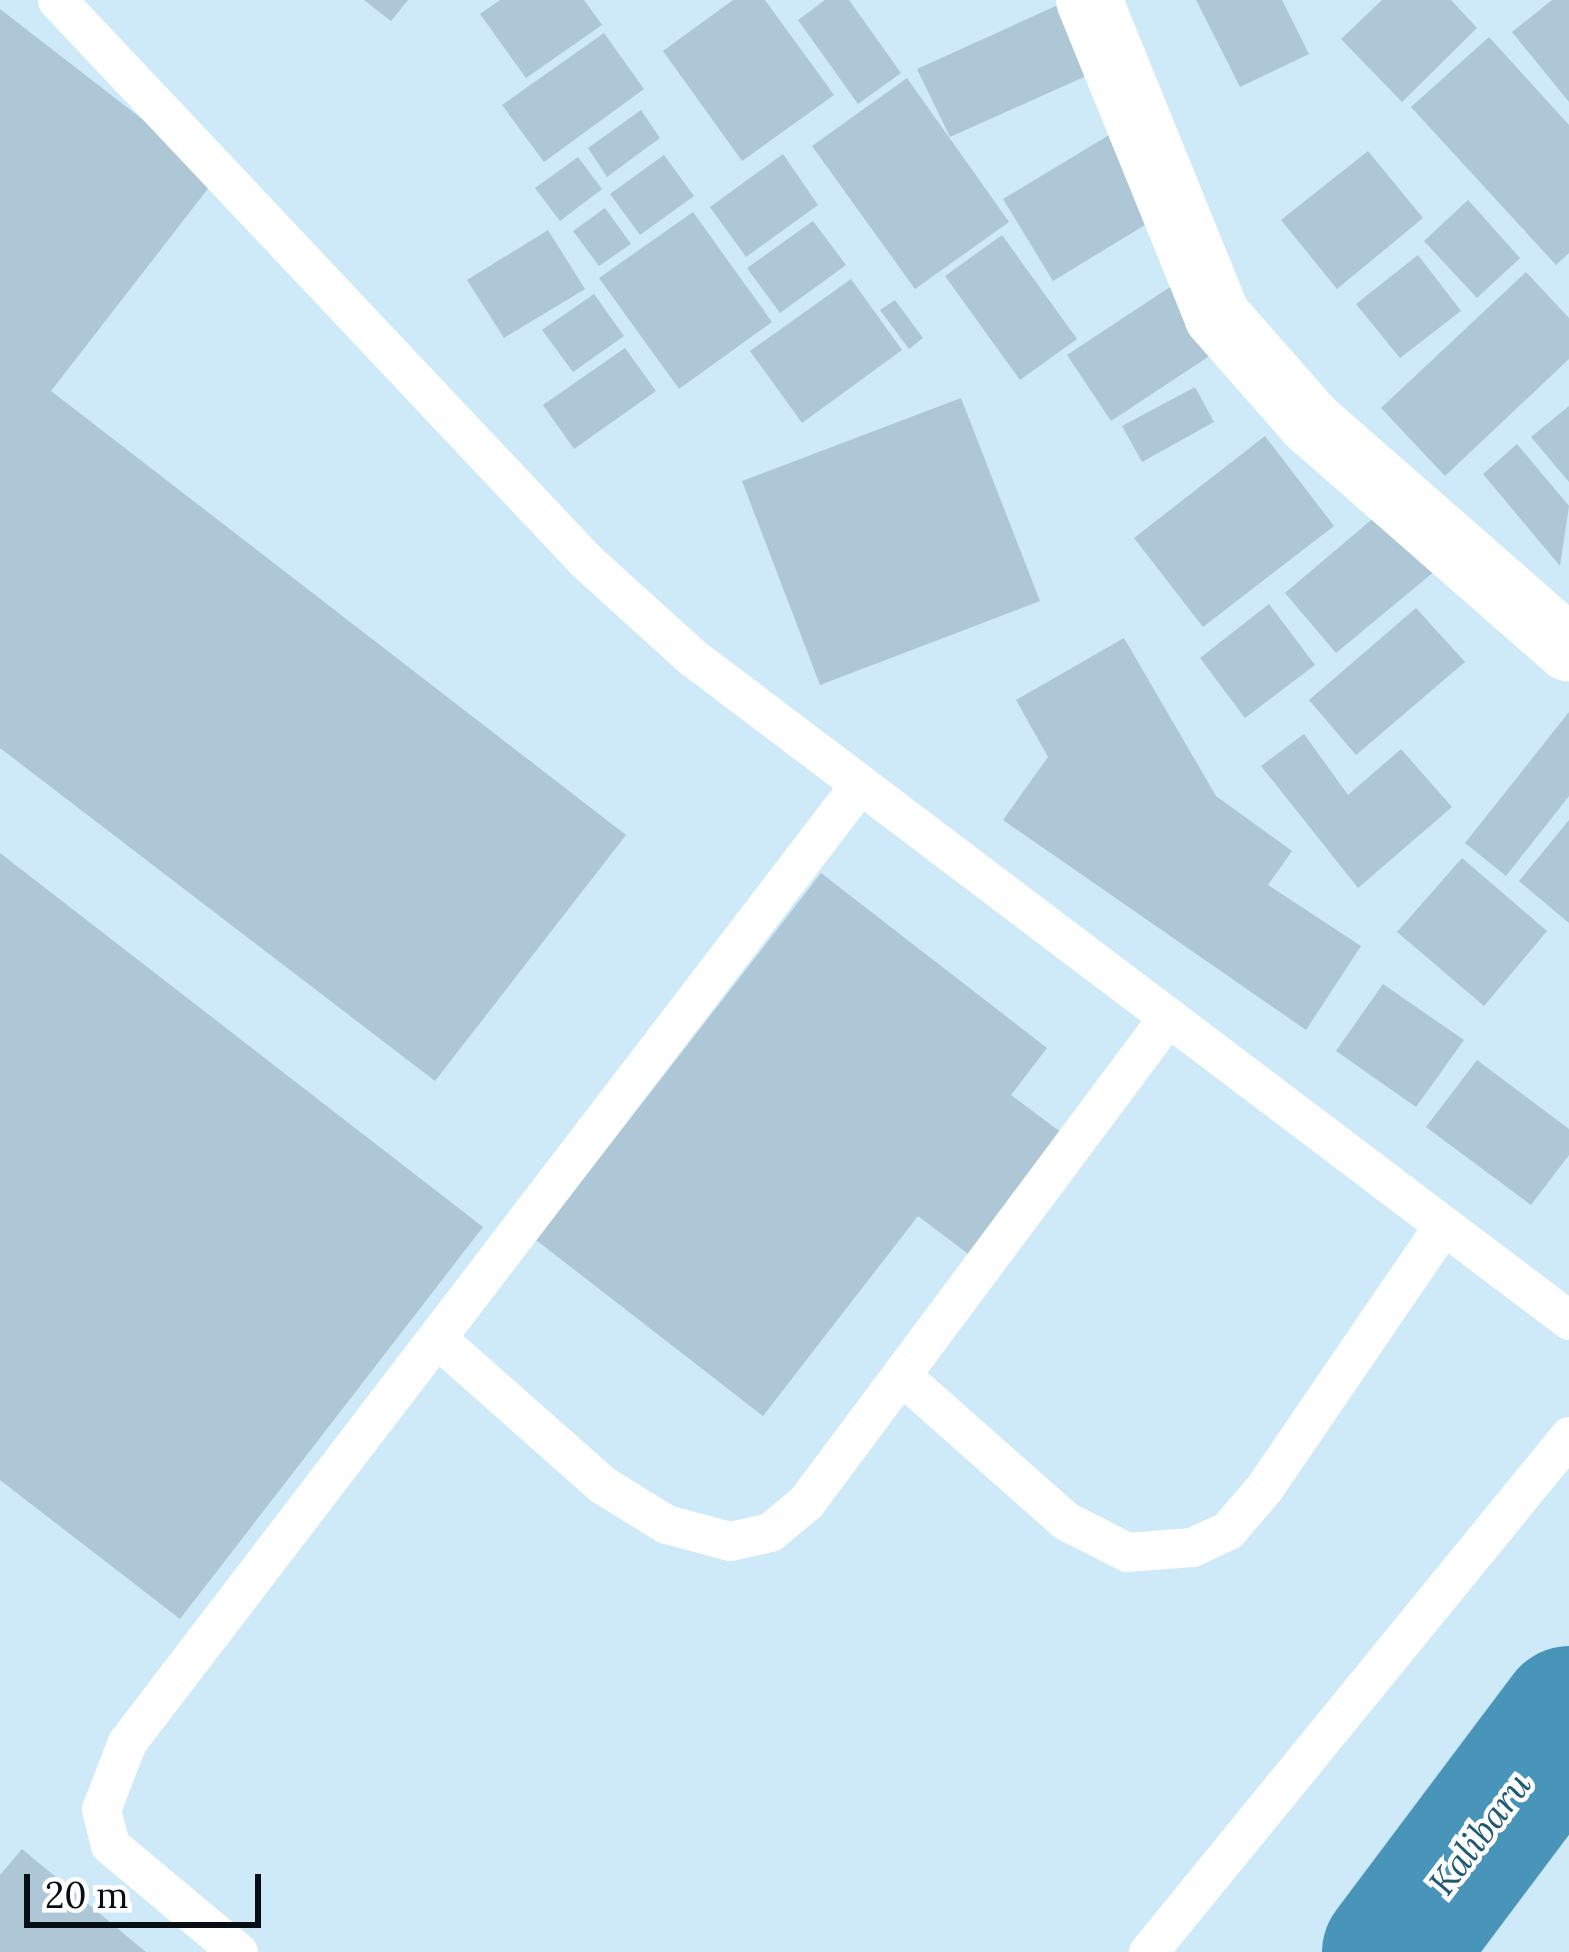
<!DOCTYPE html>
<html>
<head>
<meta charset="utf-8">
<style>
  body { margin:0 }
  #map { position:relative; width:1569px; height:1952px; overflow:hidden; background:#cee9f8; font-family:Lora,serif }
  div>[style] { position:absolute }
  .river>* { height:141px; margin:-70.5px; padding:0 70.5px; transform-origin:70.5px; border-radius:70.5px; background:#4995ba }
  .building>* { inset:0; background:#adc7d6 }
  .lane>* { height:39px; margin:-19.5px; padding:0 19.5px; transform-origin:19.5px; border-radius:19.5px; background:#fff }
  .street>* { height:66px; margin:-33px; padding:0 33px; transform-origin:33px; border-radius:33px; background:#fff }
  span { translate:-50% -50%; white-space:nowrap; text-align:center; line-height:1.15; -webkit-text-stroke:9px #fff; paint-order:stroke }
  .water-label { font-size:36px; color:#1e5974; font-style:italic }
  .scale { position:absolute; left:24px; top:1874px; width:237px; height:54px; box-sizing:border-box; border:6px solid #070f14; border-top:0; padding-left:15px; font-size:36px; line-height:42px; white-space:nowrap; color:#070f14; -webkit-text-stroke:9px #fff; paint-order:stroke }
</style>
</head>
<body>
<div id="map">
  <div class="river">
    <i style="left:1392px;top:1952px;width:295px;rotate:-53.1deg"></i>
  </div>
  <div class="building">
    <i style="clip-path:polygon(364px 0,408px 0,391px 21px)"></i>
    <i style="clip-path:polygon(500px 0,584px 0,602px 25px,526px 78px,480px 14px)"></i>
    <i style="clip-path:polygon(733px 0,765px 0,834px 95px,742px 161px,663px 51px)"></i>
    <i style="clip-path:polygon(825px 0,849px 0,901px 73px,858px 104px,798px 20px)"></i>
    <i style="clip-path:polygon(1069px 0,1104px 68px,950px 137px,917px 69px)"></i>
    <i style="clip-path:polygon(1196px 0,1282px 0,1309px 54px,1240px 87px)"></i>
    <i style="clip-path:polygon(1382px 0,1451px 0,1477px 28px,1402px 102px,1341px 39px)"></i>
    <i style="clip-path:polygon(1552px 0,1569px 0,1569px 102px,1512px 32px)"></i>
    <i style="clip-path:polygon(0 9px,217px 177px,51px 391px,626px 835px,435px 1081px,0 748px)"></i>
    <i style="clip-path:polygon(604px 33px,644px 89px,544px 162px,502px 105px)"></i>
    <i style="clip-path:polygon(1489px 37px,1569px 125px,1569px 253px,1556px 265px,1411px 107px)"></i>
    <i style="clip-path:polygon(907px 78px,1009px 222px,915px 289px,812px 146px)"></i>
    <i style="clip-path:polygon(641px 110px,660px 138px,607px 177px,588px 148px)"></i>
    <i style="clip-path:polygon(1114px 132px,1163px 214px,1053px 281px,1003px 199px)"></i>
    <i style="clip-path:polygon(1368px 151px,1423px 218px,1337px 289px,1281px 220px)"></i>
    <i style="clip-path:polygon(783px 154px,818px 205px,746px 257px,710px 207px)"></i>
    <i style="clip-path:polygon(664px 155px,694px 196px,640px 235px,610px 194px)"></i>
    <i style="clip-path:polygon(578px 157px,602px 189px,560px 221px,535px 188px)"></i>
    <i style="clip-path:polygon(1468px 200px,1520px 258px,1477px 298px,1424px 241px)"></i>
    <i style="clip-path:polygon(605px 208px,631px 244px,599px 266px,573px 231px)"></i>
    <i style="clip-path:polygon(693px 212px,772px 322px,679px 389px,599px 278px)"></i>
    <i style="clip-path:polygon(813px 221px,846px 265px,780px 313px,747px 268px)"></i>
    <i style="clip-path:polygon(548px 230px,585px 289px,504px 338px,467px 280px)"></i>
    <i style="clip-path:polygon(1002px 235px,1077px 339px,1020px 380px,945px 276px)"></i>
    <i style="clip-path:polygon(1418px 255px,1461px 311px,1400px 358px,1356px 304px)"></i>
    <i style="clip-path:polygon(1526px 272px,1569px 318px,1569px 359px,1445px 476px,1381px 408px)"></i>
    <i style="clip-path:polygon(851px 279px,902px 350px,802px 423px,750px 351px)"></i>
    <i style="clip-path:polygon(1173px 285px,1217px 351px,1111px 421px,1067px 355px)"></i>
    <i style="clip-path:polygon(594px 294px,624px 336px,573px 372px,542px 330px)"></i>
    <i style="clip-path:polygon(895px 300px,923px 338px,909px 349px,880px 310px)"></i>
    <i style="clip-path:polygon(625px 348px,656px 391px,574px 449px,543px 405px)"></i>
    <i style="clip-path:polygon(1195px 387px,1214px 422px,1142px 462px,1122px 426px)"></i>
    <i style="clip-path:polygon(961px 398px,1040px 601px,820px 685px,742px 481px)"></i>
    <i style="clip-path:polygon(1569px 406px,1569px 482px,1531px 437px)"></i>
    <i style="clip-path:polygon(1265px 436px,1334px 526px,1203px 627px,1134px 538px)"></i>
    <i style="clip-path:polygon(1517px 444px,1569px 506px,1560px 566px,1483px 474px)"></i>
    <i style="clip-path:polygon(1383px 510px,1435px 571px,1336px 653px,1285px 593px)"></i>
    <i style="clip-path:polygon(1269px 604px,1315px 665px,1245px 718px,1200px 658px)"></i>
    <i style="clip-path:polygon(1416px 608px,1465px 662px,1356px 755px,1309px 700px)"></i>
    <i style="clip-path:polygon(1124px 638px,1216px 796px,1292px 851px,1268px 885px,1361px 946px,1306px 1030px,1003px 820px,1048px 757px,1016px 700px)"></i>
    <i style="clip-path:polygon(1569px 712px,1569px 796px,1506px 876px,1465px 843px)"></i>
    <i style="clip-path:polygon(1304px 734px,1348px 795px,1401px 749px,1452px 807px,1358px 888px,1261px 766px)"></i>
    <i style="clip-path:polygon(1569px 820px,1569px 923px,1519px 881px)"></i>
    <i style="clip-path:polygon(0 853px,483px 1227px,180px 1619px,0 1480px)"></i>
    <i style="clip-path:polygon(1462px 858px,1547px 931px,1484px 1006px,1397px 932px)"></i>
    <i style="clip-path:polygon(821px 873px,1047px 1048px,1011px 1095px,1070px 1139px,975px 1259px,918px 1216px,763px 1416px,536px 1240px)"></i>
    <i style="clip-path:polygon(1383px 984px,1464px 1040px,1416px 1107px,1336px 1051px)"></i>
    <i style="clip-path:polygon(1477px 1060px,1569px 1129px,1569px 1155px,1531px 1205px,1426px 1127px)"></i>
    <i style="clip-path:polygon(22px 1849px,146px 1952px,0 1952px,0 1875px)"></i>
  </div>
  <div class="lane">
    <i style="left:57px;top:0;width:771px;rotate:46.68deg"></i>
    <i style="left:586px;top:561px;width:143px;rotate:42.2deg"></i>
    <i style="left:692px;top:657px;width:1099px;rotate:37.09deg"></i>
    <i style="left:440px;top:1341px;width:217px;rotate:41.5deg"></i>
    <i style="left:603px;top:1485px;width:74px;rotate:31.8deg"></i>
    <i style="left:666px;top:1524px;width:66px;rotate:14.9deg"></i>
    <i style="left:730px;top:1541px;width:41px;rotate:-12.7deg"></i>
    <i style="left:770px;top:1532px;width:47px;rotate:-39.8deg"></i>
    <i style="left:806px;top:1502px;width:599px;rotate:-53.28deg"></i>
    <i style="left:902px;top:1376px;width:219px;rotate:41.5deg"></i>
    <i style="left:1066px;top:1521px;width:68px;rotate:26.9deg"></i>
    <i style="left:1127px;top:1552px;width:65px;rotate:-4.4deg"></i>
    <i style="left:1192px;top:1547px;width:40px;rotate:-25deg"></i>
    <i style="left:1228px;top:1530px;width:55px;rotate:-49.4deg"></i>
    <i style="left:1264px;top:1488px;width:316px;rotate:-55.7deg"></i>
    <i style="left:238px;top:1952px;width:167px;rotate:-140.1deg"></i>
    <i style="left:110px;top:1845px;width:37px;rotate:-104deg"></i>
    <i style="left:101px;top:1809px;width:72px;rotate:-68.8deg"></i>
    <i style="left:127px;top:1742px;width:1201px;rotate:-52.58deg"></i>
    <i style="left:1148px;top:1952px;width:666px;rotate:-50.79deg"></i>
  </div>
  <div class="street">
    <i style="left:1089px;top:0;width:341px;rotate:67.9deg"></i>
    <i style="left:1217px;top:316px;width:141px;rotate:48.7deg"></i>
    <i style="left:1310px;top:422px;width:344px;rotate:41.2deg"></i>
  </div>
  <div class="water-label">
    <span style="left:1480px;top:1834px;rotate:-53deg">Kalibaru</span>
  </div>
  <div class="scale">20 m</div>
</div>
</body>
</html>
